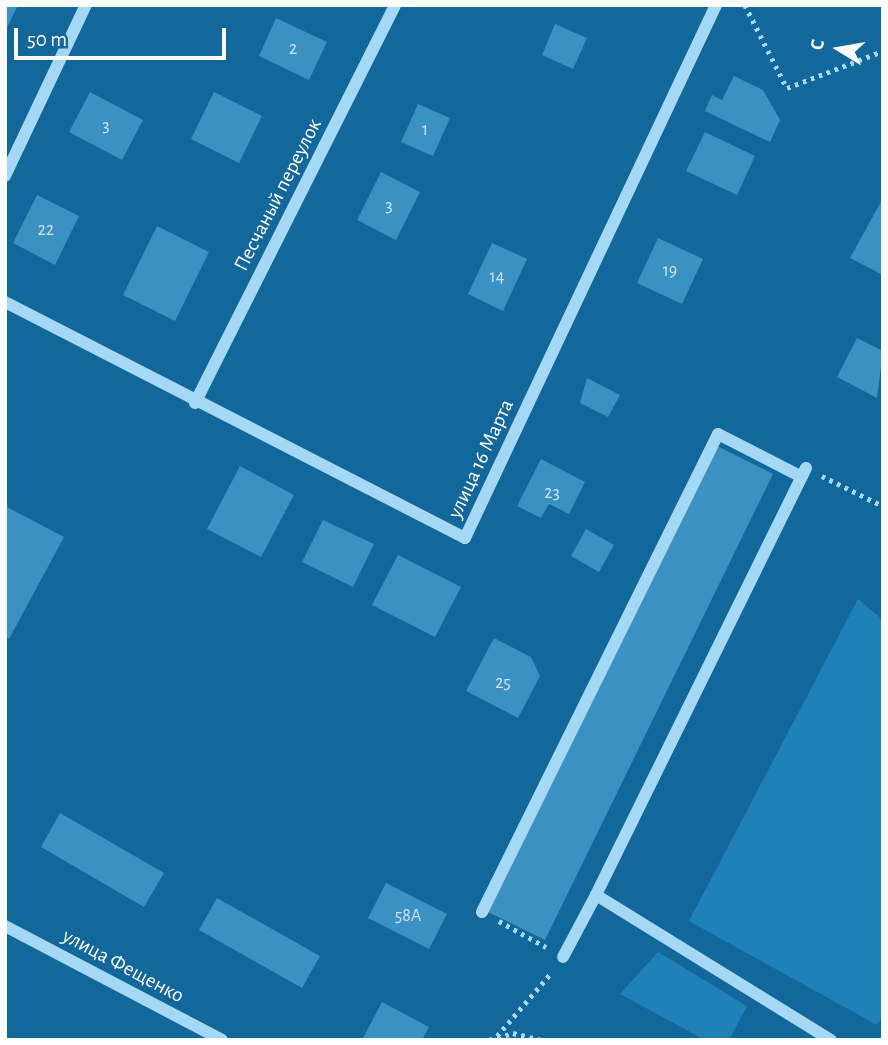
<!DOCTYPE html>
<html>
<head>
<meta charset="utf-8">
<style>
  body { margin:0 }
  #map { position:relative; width:888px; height:1045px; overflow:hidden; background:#12679b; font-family:"Alegreya Sans",sans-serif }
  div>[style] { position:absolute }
  .green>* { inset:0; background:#2081b8 }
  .building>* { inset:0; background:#3b91c2 }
  .path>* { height:4.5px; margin-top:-2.25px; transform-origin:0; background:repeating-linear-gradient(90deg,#a5d8f4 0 3.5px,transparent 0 8.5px) }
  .minor>* { height:12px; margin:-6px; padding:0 6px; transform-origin:6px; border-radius:6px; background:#a5d8f4 }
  span { translate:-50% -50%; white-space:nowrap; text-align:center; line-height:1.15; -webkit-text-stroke:5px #12679b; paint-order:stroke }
  .number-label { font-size:18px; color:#cee4f0 }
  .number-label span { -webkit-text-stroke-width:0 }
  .street-label { font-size:21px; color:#fff }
  .frame { position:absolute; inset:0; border:7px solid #fff; pointer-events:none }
  .north { position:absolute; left:804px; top:14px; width:70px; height:70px; -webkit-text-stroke:5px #12679b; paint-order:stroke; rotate:281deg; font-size:19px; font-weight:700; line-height:28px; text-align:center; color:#fff }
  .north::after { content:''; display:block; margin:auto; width:24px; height:32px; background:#fff; clip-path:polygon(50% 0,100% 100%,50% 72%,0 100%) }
  .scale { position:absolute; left:14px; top:28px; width:212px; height:32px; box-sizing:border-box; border:4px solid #fff; border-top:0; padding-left:9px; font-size:21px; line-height:24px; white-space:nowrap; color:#fff; -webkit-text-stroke:5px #12679b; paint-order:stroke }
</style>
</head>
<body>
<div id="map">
  <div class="green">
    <i style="clip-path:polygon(858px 599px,883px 620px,883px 1016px,877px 1025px,689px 921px)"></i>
    <i style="clip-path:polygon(658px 952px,747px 1006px,729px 1040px,705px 1040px,620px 994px)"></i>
  </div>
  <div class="building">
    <i style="clip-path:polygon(5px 5px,18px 5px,5px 32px)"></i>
    <i style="clip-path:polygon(276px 18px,327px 42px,309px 80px,259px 56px)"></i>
    <i style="clip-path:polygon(555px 24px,587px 38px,573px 69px,542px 55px)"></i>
    <i style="clip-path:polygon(734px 76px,763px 90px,780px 120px,770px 142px,705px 111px,712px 95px,722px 100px)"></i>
    <i style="clip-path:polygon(90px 92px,143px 120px,122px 160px,69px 132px)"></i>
    <i style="clip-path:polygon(214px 92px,262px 116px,239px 163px,191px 139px)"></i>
    <i style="clip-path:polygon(418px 104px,450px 118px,433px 156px,401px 142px)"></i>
    <i style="clip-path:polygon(705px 132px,755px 156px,737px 195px,686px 171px)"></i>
    <i style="clip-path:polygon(381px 172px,420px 192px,396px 240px,357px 220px)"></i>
    <i style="clip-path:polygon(37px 195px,79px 216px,55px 265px,13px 243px)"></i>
    <i style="clip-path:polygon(883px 198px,883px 275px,850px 258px)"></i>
    <i style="clip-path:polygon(157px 226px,209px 252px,175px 321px,123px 295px)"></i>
    <i style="clip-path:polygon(658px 238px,703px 259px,682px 304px,637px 283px)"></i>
    <i style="clip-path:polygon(492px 243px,527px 259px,503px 311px,468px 294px)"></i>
    <i style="clip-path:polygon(857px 338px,883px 351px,877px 398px,837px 377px)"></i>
    <i style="clip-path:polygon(587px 378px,620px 395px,608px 417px,580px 403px)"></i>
    <i style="clip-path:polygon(717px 446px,773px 474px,545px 940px,488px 912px)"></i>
    <i style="clip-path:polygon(541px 459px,585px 482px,569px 514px,549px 504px,541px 518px,517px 506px)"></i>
    <i style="clip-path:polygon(240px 466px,294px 495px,261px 557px,207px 529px)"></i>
    <i style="clip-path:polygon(5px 506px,64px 537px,9px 639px,5px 637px)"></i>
    <i style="clip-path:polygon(323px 520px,374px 544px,353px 587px,302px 562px)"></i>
    <i style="clip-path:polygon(586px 529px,614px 545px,599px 572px,571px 556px)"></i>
    <i style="clip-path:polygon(398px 555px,461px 587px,435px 637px,372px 605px)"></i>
    <i style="clip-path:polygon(494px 638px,531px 657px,540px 676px,518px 718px,466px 691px)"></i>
    <i style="clip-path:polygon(60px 813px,164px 873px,144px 907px,41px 847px)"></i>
    <i style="clip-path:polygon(386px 883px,447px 914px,429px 949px,368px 918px)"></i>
    <i style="clip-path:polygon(217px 898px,320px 956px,302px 988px,199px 930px)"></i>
    <i style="clip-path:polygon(382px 1002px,429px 1027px,422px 1040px,362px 1040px)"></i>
  </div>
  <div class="path">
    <i style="left:745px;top:5px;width:93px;rotate:63.2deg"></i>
    <i style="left:787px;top:88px;width:103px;rotate:-21.1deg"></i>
    <i style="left:822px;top:476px;width:68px;rotate:26.2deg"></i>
    <i style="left:499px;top:921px;width:54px;rotate:29deg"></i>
    <i style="left:497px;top:1036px;width:83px;rotate:-49.4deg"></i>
    <i style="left:489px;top:1040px;width:25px;rotate:-16deg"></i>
    <i style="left:513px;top:1033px;width:30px;rotate:14deg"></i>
  </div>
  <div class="minor">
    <i style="left:5px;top:176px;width:189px;rotate:-64.7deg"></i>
    <i style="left:5px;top:302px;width:517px;rotate:27.16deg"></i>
    <i style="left:465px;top:538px;width:589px;rotate:-64.78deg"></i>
    <i style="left:195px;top:403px;width:445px;rotate:-63.3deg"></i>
    <i style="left:806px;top:468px;width:476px;rotate:116.2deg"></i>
    <i style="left:596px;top:895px;width:276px;rotate:31.7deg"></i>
    <i style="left:482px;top:912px;width:533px;rotate:-63.72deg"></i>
    <i style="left:718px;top:434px;width:94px;rotate:27.1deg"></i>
    <i style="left:5px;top:926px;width:245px;rotate:27.7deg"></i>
    <i style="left:563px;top:957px;width:70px;rotate:-62deg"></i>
  </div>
  <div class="number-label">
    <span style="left:293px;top:49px">2</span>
    <span style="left:106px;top:126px">3</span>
    <span style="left:425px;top:130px">1</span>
    <span style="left:389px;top:206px">3</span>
    <span style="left:46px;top:230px">22</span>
    <span style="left:670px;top:271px">19</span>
    <span style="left:497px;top:277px">14</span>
    <span style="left:552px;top:493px">23</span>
    <span style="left:503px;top:683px">25</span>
    <span style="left:408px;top:916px">58А</span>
  </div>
  <div class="street-label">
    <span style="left:278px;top:195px;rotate:-63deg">Песчаный переулок</span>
    <span style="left:481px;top:459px;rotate:-65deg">улица 16 Марта</span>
    <span style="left:123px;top:966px;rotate:28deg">улица Фещенко</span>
  </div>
  <div class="frame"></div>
  <div class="north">С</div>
  <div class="scale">50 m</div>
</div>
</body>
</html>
